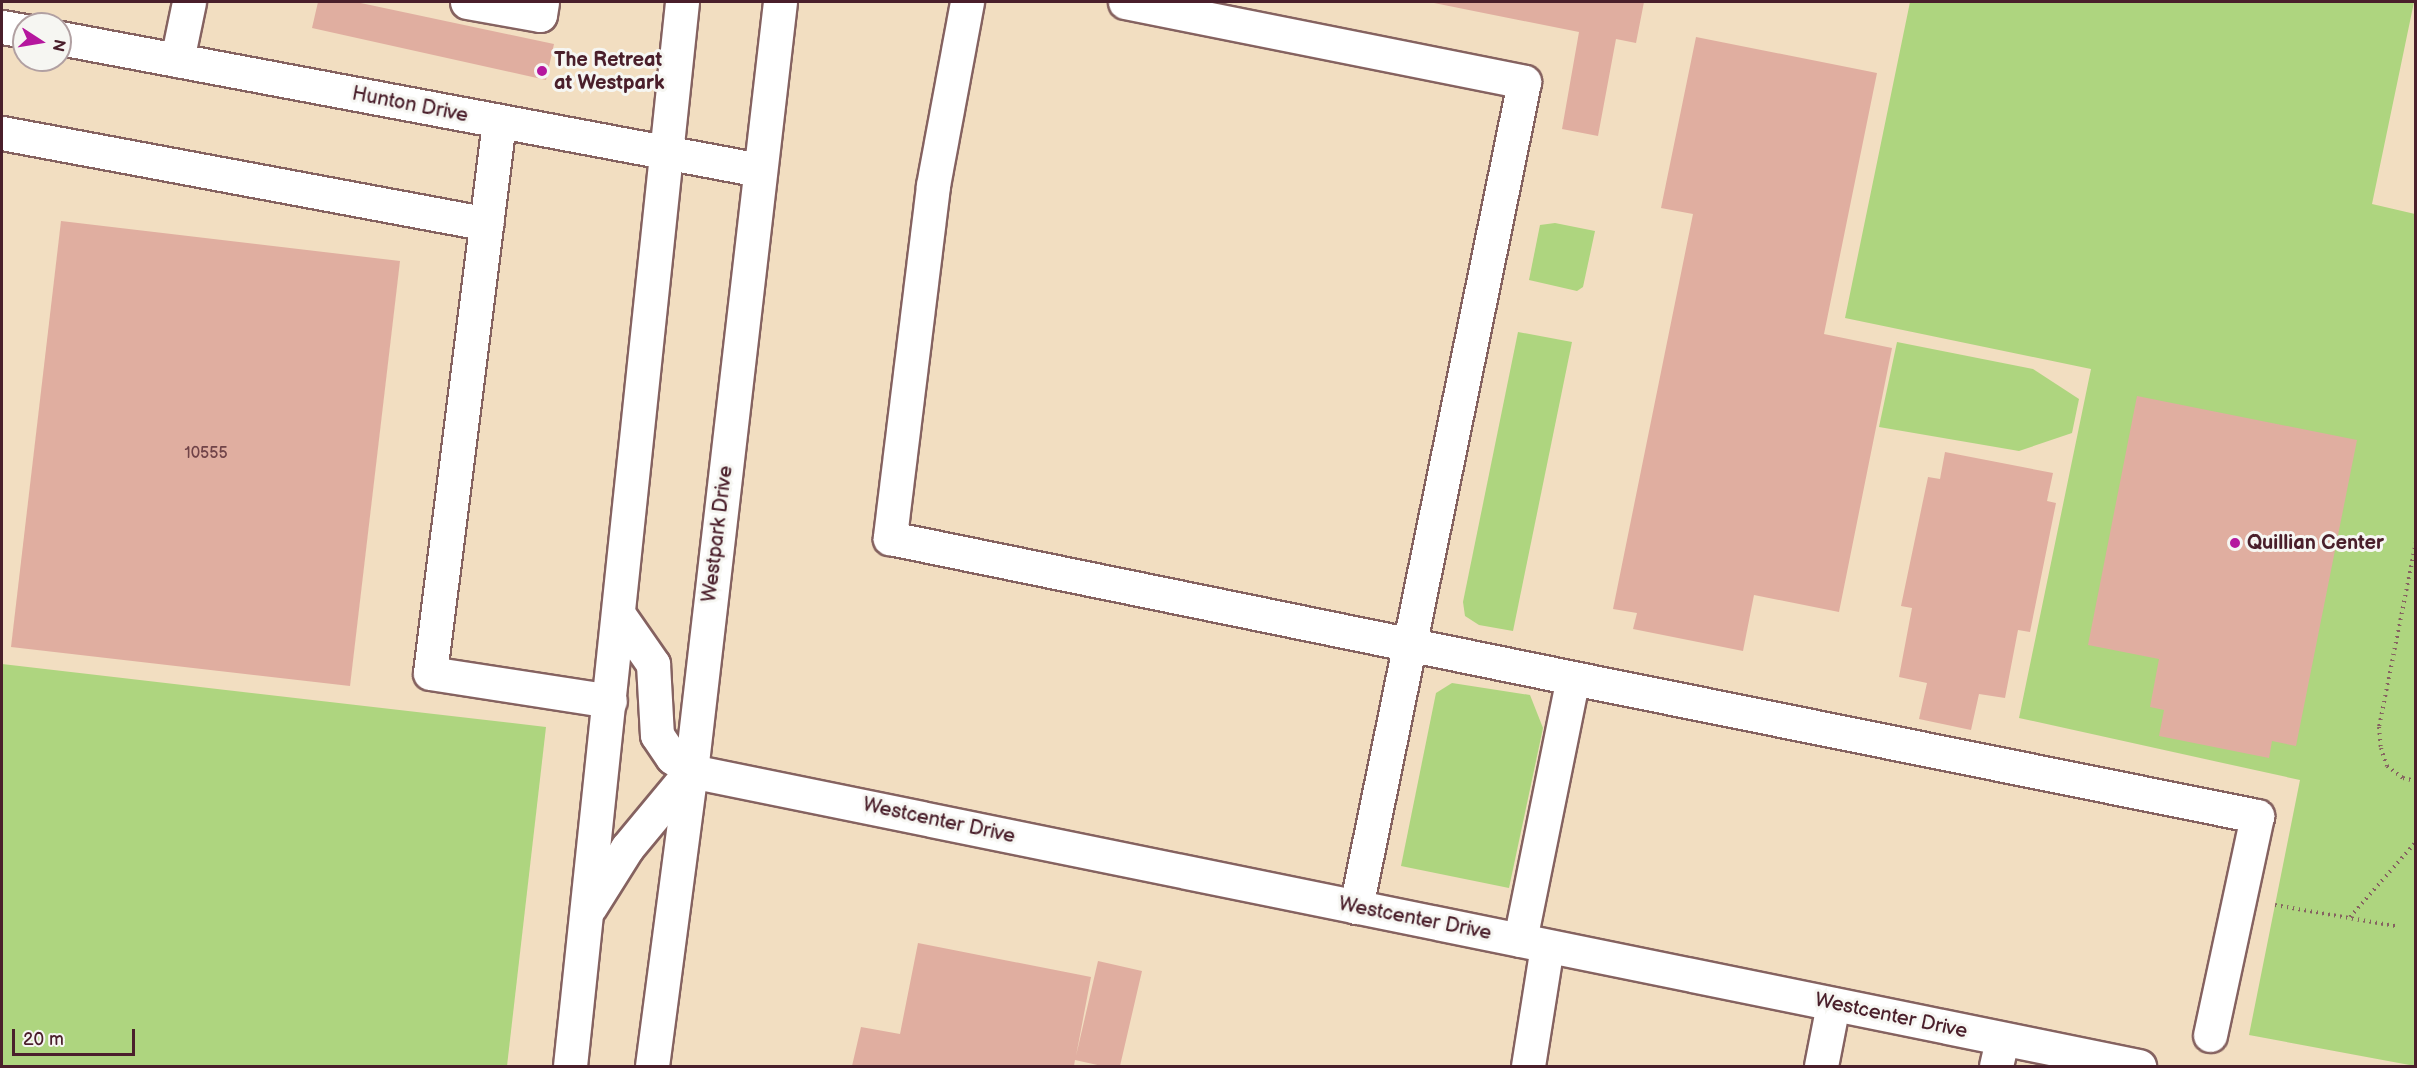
<!DOCTYPE html>
<html>
<head>
<meta charset="utf-8">
<style>
  body { margin:0 }
  #map { position:relative; width:2417px; height:1068px; overflow:hidden; background:#f2dec1; font-family:"Balsamiq Sans",sans-serif }
  div>[style] { position:absolute }
  .green>* { inset:0; background:#aed57f }
  .building>* { inset:0; background:#e0aea0 }
  .path>* { height:4px; margin-top:-2px; transform-origin:0; background:repeating-linear-gradient(90deg,#856260 0 1.5px,transparent 0 6px) }
  .roads { filter:drop-shadow(2px 0 #856260) drop-shadow(-2px 0 #856260) drop-shadow(0 2px #856260) drop-shadow(0 -2px #856260) }
  .minor>* { height:33px; margin:-16.5px; padding:0 16.5px; transform-origin:16.5px; border-radius:16.5px; background:#fff }
  .major>* { height:33px; margin:-16.5px; padding:0 16.5px; transform-origin:16.5px; border-radius:16.5px; background:#fff }
  .dots>* { width:16px; height:16px; translate:-50% -50%; box-sizing:border-box; border:3px solid #f6f6f2; border-radius:50% }
  span { translate:-50% -50%; white-space:nowrap; text-align:center; line-height:1.15; -webkit-text-stroke:6px #f6f6f2; paint-order:stroke }
  .number-label { font-size:16px; color:#704348 }
  .number-label span { -webkit-text-stroke-width:0 }
  .poi-label { font-size:20px; color:#4a1f2b; font-weight:700 }
  .left { translate:0 -50%; text-align:left }
  .street-label { font-size:20px; color:#4a1f2b }
  .frame { position:absolute; inset:0; border:3px solid #4a1f2b; pointer-events:none }
  .north { position:absolute; left:12px; top:12px; width:60px; height:60px; box-sizing:border-box; background:#f6f6f2; border:2px solid #b1a0a2; border-radius:50%; rotate:102deg; font-size:16px; font-weight:700; line-height:24px; text-align:center; color:#4a1f2b }
  .north::after { content:''; display:block; margin:auto; width:21px; height:27px; background:#b5179e; clip-path:polygon(50% 0,100% 100%,50% 72%,0 100%) }
  .scale { position:absolute; left:12px; top:1029px; width:123px; height:27px; box-sizing:border-box; border:3px solid #4a1f2b; border-top:0; padding-left:8px; font-size:18px; line-height:21px; white-space:nowrap; color:#4a1f2b; -webkit-text-stroke:4px #f6f6f2; paint-order:stroke }
</style>
</head>
<body>
<div id="map">
  <div class="green">
    <i style="clip-path:polygon(1910px 2px,2414px 2px,2372px 204px,2415px 214px,2415px 1066px,2249px 1035px,2300px 780px,2019px 718px,2091px 369px,1845px 318px)"></i>
    <i style="clip-path:polygon(1555px 223px,1595px 231px,1583px 287px,1577px 291px,1529px 280px,1540px 225px)"></i>
    <i style="clip-path:polygon(1518px 332px,1572px 342px,1513px 631px,1479px 625px,1465px 616px,1463px 602px)"></i>
    <i style="clip-path:polygon(1897px 342px,2033px 369px,2079px 399px,2072px 433px,2019px 451px,1879px 427px)"></i>
    <i style="clip-path:polygon(2px 664px,546px 727px,507px 1066px,2px 1066px)"></i>
    <i style="clip-path:polygon(1452px 683px,1530px 695px,1543px 728px,1509px 888px,1401px 866px,1436px 693px)"></i>
  </div>
  <div class="building">
    <i style="clip-path:polygon(318px 2px,356px 2px,554px 44px,546px 80px,312px 28px)"></i>
    <i style="clip-path:polygon(1429px 2px,1644px 2px,1636px 43px,1616px 39px,1598px 136px,1562px 129px,1579px 32px)"></i>
    <i style="clip-path:polygon(1696px 37px,1877px 73px,1824px 334px,1892px 348px,1839px 612px,1754px 595px,1743px 651px,1633px 629px,1637px 613px,1613px 609px,1693px 214px,1661px 208px)"></i>
    <i style="clip-path:polygon(61px 221px,400px 261px,350px 686px,11px 647px)"></i>
    <i style="clip-path:polygon(2137px 396px,2357px 440px,2296px 746px,2272px 741px,2269px 758px,2159px 736px,2164px 710px,2150px 707px,2159px 659px,2088px 645px)"></i>
    <i style="clip-path:polygon(1945px 452px,2053px 473px,2047px 501px,2056px 503px,2030px 632px,2018px 630px,2005px 698px,1979px 694px,1971px 730px,1919px 719px,1927px 683px,1899px 677px,1912px 608px,1901px 606px,1928px 477px,1940px 479px)"></i>
    <i style="clip-path:polygon(918px 943px,1091px 977px,1076px 1056px,1098px 961px,1142px 971px,1120px 1066px,1102px 1066px,1075px 1060px,1074px 1066px,852px 1066px,861px 1027px,900px 1034px)"></i>
  </div>
  <div class="path">
    <i style="left:2416px;top:542px;width:189px;rotate:101.3deg"></i>
    <i style="left:2379px;top:727px;width:21px;rotate:85deg"></i>
    <i style="left:2381px;top:748px;width:19px;rotate:72deg"></i>
    <i style="left:2387px;top:766px;width:20px;rotate:37deg"></i>
    <i style="left:2403px;top:778px;width:13px;rotate:13deg"></i>
    <i style="left:2275px;top:905px;width:122px;rotate:9.9deg"></i>
    <i style="left:2350px;top:917px;width:100px;rotate:-48.7deg"></i>
  </div>
  <div class="roads">
    <div class="minor">
      <i style="left:467px;top:2px;width:74px;rotate:10.1deg"></i>
      <i style="left:540px;top:15px;width:13px;rotate:-81deg"></i>
      <i style="left:967px;top:2px;width:187px;rotate:100.5deg"></i>
      <i style="left:933px;top:186px;width:355px;rotate:97deg"></i>
      <i style="left:890px;top:538px;width:697px;rotate:11.58deg"></i>
      <i style="left:1125px;top:2px;width:407px;rotate:11.3deg"></i>
      <i style="left:1524px;top:82px;width:842px;rotate:101.51deg"></i>
      <i style="left:2px;top:27px;width:22px;rotate:10deg"></i>
      <i style="left:60px;top:38px;width:712px;rotate:10.68deg"></i>
      <i style="left:177px;top:60px;width:59px;rotate:-78.3deg"></i>
      <i style="left:499px;top:122px;width:555px;rotate:97.14deg"></i>
      <i style="left:430px;top:673px;width:182px;rotate:8.8deg"></i>
      <i style="left:2px;top:133px;width:493px;rotate:10.6deg"></i>
      <i style="left:691px;top:771px;width:1478px;rotate:11.52deg"></i>
      <i style="left:1520px;top:940px;width:267px;rotate:-78.6deg"></i>
      <i style="left:1573px;top:678px;width:698px;rotate:11.41deg"></i>
      <i style="left:2257px;top:816px;width:224px;rotate:102.1deg"></i>
      <i style="left:1528px;top:1066px;width:121px;rotate:-81deg"></i>
      <i style="left:1821px;top:1066px;width:63px;rotate:-79deg"></i>
      <i style="left:1996px;top:1066px;width:28px;rotate:-77deg"></i>
    </div>
    <div class="major">
      <i style="left:619px;top:615px;width:60px;rotate:55.2deg"></i>
      <i style="left:653px;top:664px;width:71px;rotate:86.8deg"></i>
      <i style="left:657px;top:735px;width:27px;rotate:56deg"></i>
      <i style="left:672px;top:757px;width:24px;rotate:36deg"></i>
      <i style="left:590px;top:907px;width:70px;rotate:-57.9deg"></i>
      <i style="left:627px;top:848px;width:100px;rotate:-50.3deg"></i>
      <i style="left:570px;top:1066px;width:1070px;rotate:-83.99deg"></i>
      <i style="left:652px;top:1066px;width:298px;rotate:-82.5deg"></i>
      <i style="left:691px;top:771px;width:774px;rotate:-83.4deg"></i>
    </div>
  </div>
  <div class="dots">
    <i style="left:542px;top:71px;background:#b5179e"></i>
    <i style="left:2235px;top:543px;background:#b5179e"></i>
  </div>
  <div class="number-label">
    <span style="left:206px;top:454px">10555</span>
  </div>
  <div class="poi-label">
    <span class="left" style="left:554px;top:72px">The Retreat<br>at Westpark</span>
    <span class="left" style="left:2247px;top:543px">Quillian Center</span>
  </div>
  <div class="street-label">
    <span style="left:410px;top:105px;rotate:11deg">Hunton Drive</span>
    <span style="left:718px;top:534px;rotate:-83deg">Westpark Drive</span>
    <span style="left:939px;top:821px;rotate:12deg">Westcenter Drive</span>
    <span style="left:1415px;top:919px;rotate:11deg">Westcenter Drive</span>
    <span style="left:1891px;top:1016px;rotate:12deg">Westcenter Drive</span>
  </div>
  <div class="frame"></div>
  <div class="north">N</div>
  <div class="scale">20 m</div>
</div>
</body>
</html>
